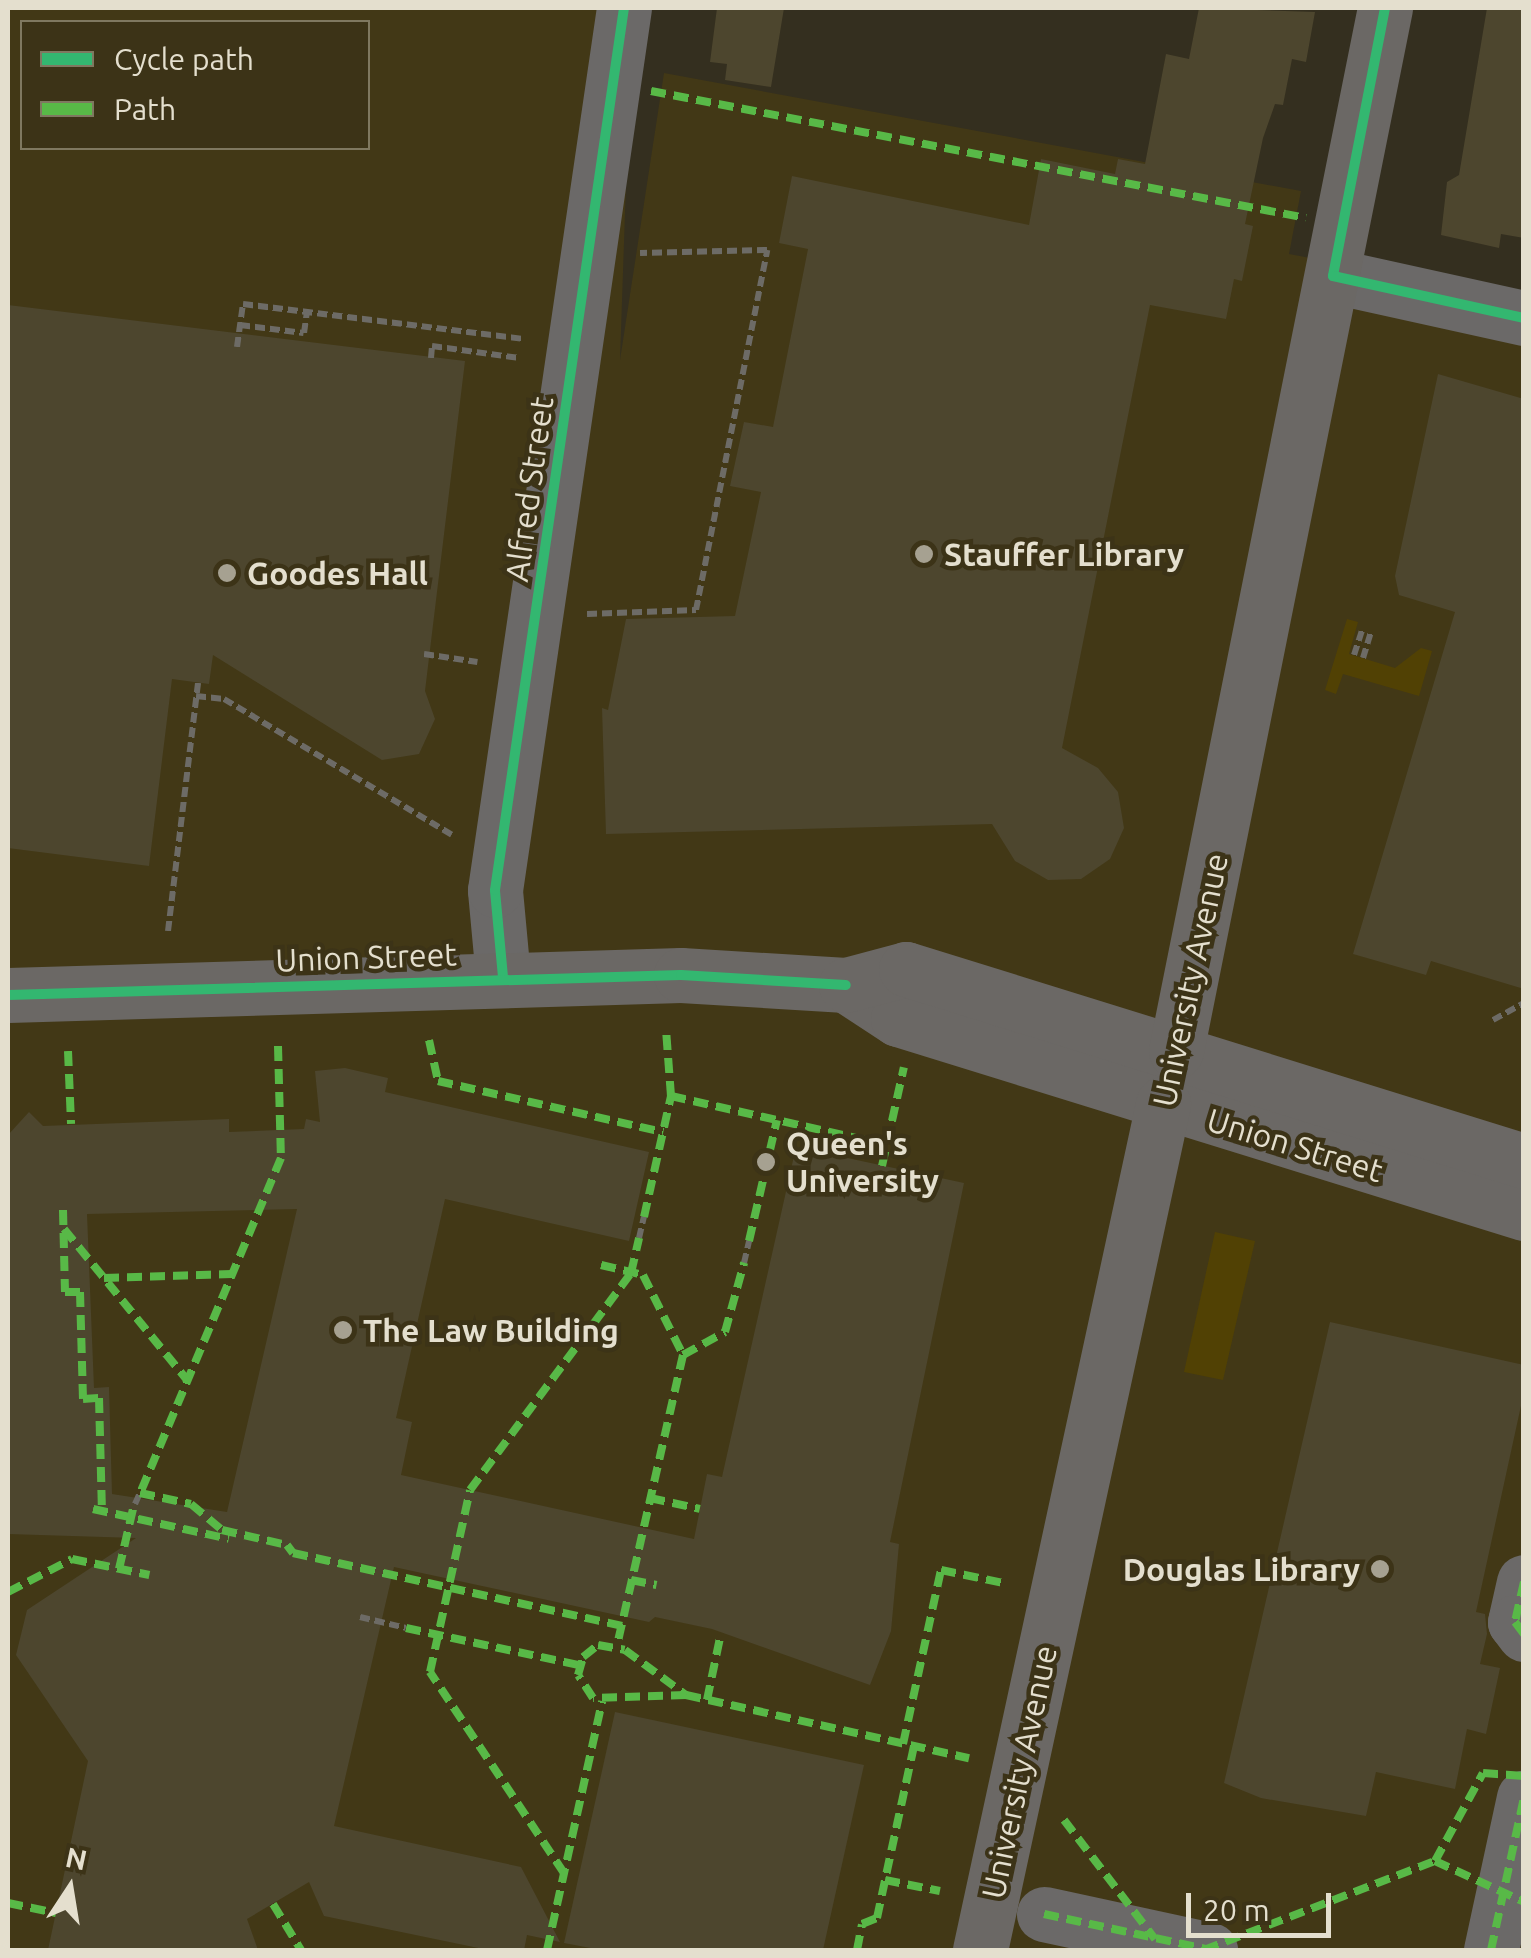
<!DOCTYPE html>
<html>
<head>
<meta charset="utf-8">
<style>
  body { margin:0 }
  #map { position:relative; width:1531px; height:1958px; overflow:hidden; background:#342f1f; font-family:Ubuntu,sans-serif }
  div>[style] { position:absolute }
  .built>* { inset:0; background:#423816 }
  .green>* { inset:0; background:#514104 }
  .building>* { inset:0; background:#4d462e }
  .path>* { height:6px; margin-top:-3px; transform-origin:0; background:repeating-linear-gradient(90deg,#6d6b66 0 10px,transparent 0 15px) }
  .minor>* { height:55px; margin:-27.5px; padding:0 27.5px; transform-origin:27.5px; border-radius:27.5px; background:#6b6968 }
  .major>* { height:55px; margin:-27.5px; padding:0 27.5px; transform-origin:27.5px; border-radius:27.5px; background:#6b6865 }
  .quiet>* { height:8px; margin-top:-4px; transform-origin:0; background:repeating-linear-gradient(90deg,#58b947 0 15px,transparent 0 23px) }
  .cycleway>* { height:10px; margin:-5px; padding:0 5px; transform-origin:5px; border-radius:5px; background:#33b770 }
  .dots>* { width:28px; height:28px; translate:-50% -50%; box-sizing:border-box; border:5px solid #3c3317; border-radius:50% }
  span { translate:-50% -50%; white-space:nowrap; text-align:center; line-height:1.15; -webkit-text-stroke:9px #3c3317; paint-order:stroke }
  .street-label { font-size:32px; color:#e4dfce }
  .poi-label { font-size:32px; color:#e4dfce; font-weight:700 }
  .left { translate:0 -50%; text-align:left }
  .right { translate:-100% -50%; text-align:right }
  .frame { position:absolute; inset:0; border:10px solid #e4dfce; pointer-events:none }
  .legend { position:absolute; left:20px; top:20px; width:350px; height:130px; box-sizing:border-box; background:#3c3317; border:2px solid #7f7860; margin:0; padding:12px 18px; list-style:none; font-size:30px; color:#e4dfce }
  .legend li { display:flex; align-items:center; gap:20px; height:50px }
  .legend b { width:50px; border:2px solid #7f7860 }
  .north { position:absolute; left:20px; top:1838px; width:100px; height:100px; -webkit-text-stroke:8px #3c3317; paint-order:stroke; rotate:12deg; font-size:28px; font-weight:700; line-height:40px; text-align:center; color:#e4dfce }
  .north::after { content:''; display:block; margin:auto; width:35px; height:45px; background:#e4dfce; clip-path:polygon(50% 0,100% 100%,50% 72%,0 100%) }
  .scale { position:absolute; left:1186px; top:1893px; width:145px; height:45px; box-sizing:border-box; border:5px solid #e4dfce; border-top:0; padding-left:12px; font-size:30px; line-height:35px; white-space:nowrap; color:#e4dfce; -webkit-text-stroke:8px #3c3317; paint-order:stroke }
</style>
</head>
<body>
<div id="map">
  <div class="built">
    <i style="clip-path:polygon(evenodd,8px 8px,632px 8px,620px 360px,664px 73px,1301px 191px,1289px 254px,1523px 298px,1523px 1950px,8px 1950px,8px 8px,22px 22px,368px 22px,368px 148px,22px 148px,22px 22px)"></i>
  </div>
  <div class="green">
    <i style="clip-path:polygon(1347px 619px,1358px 622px,1349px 654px,1395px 668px,1421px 648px,1432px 651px,1419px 696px,1343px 674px,1336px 694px,1325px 690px)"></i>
    <i style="clip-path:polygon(1215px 1232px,1255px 1241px,1223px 1380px,1184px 1372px)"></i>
  </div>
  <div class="building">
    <i style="clip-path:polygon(717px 8px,784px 8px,771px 87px,725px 80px,727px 64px,710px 62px)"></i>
    <i style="clip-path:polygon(1199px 8px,1315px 12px,1306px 62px,1292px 59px,1283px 105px,1275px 104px,1263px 138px,1245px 224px,1253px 226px,1242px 281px,1234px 279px,1226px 319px,1150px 305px,1062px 748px,1098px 768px,1118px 792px,1124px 828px,1110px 859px,1081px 879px,1048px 880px,1015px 861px,992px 824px,606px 834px,602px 708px,608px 710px,626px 619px,735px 616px,761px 492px,730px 486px,735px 463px,744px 422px,773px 427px,808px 249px,779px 243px,792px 176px,1029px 225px,1041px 159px,1115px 174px,1118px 159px,1145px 164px,1166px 54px,1189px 59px)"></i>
    <i style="clip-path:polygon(1487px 8px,1524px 8px,1524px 238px,1501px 234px,1499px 248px,1441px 235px,1447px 182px,1459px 175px)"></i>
    <i style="clip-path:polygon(8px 305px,465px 361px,425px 691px,435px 719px,419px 754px,382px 760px,213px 655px,209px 684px,172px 679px,149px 866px,8px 848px)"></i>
    <i style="clip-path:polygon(1438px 374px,1524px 399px,1524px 989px,1431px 961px,1426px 975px,1353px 954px,1455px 612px,1399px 595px,1395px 576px)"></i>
    <i style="clip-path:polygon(evenodd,345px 1068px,388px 1078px,385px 1092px,649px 1152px,629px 1241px,445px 1199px,396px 1418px,412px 1422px,401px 1475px,694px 1539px,707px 1474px,722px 1477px,796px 1147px,964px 1183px,890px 1542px,899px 1544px,891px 1631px,870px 1685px,712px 1629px,655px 1617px,649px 1622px,394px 1567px,334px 1826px,521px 1867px,560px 1942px,527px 1935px,524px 1950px,488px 1950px,324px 1916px,309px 1882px,247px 1919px,258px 1950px,48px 1950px,88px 1761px,16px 1655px,27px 1610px,136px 1538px,8px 1534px,8px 1135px,29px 1112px,43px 1126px,229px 1119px,229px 1132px,304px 1129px,306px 1119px,320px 1122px,315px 1071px,345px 1068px,297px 1209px,227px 1512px,112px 1494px,109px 1387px,94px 1388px,87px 1214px,297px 1209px)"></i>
    <i style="clip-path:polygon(1330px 1322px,1524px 1365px,1524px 1392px,1476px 1612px,1485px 1614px,1487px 1634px,1480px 1664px,1500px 1668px,1486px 1734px,1467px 1729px,1455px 1789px,1376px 1772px,1366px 1816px,1261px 1798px,1224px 1783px)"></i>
    <i style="clip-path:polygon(615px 1712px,864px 1765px,823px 1950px,601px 1950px,564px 1943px)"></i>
  </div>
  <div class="path">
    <i style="left:240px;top:325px;width:64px;rotate:7.1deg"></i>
    <i style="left:304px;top:333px;width:21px;rotate:-82deg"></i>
    <i style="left:237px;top:347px;width:43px;rotate:-82.1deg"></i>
    <i style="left:243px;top:304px;width:282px;rotate:7.1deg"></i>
    <i style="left:431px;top:358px;width:12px;rotate:-85deg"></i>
    <i style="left:432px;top:346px;width:89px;rotate:7.8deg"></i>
    <i style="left:587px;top:614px;width:109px;rotate:-2.1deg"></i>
    <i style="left:696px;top:610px;width:367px;rotate:-78.8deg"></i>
    <i style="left:767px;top:250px;width:127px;rotate:178.6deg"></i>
    <i style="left:424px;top:654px;width:54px;rotate:8.6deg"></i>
    <i style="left:1354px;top:655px;width:28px;rotate:-72deg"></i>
    <i style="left:1363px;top:658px;width:28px;rotate:-73deg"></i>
    <i style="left:196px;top:696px;width:28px;rotate:6deg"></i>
    <i style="left:224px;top:699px;width:265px;rotate:30.8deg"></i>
    <i style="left:168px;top:931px;width:250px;rotate:-83.1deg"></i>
    <i style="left:1493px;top:1020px;width:35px;rotate:-29deg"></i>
    <i style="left:639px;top:1238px;width:22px;rotate:-77deg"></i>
    <i style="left:744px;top:1263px;width:23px;rotate:-77deg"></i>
    <i style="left:135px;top:1504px;width:12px;rotate:-66deg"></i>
    <i style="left:360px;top:1617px;width:47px;rotate:13.4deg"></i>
  </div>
  <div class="minor">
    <i style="left:1333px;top:276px;width:196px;rotate:12.4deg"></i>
    <i style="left:503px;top:977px;width:87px;rotate:-95.3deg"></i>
    <i style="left:495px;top:890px;width:891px;rotate:-81.68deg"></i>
    <i style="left:1524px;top:1582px;width:41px;rotate:102.7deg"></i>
    <i style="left:1515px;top:1622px;width:15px;rotate:53deg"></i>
    <i style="left:1044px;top:1914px;width:170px;rotate:12.2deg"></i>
    <i style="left:1491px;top:1950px;width:156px;rotate:-77.8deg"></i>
  </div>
  <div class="major">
    <i style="left:846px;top:985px;width:62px;rotate:33.2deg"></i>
    <i style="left:898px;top:1019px;width:655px;rotate:17.22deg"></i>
    <i style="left:8px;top:995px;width:673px;rotate:-1.7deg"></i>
    <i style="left:681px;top:975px;width:165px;rotate:3.5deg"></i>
    <i style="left:846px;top:985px;width:62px;rotate:-14.9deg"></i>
    <i style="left:906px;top:969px;width:647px;rotate:17.26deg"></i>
    <i style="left:1176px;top:1051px;width:1064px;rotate:-78.67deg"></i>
    <i style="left:980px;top:1950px;width:866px;rotate:-77.79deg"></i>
  </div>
  <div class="quiet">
    <i style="left:651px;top:91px;width:667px;rotate:10.97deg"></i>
    <i style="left:429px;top:1040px;width:42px;rotate:77.6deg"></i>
    <i style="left:438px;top:1081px;width:231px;rotate:12.8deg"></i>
    <i style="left:278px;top:1046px;width:112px;rotate:88.5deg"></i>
    <i style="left:281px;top:1158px;width:363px;rotate:112.8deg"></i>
    <i style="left:140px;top:1493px;width:52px;rotate:12.2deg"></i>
    <i style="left:191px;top:1504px;width:40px;rotate:40deg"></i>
    <i style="left:222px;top:1530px;width:67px;rotate:13deg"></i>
    <i style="left:287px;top:1545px;width:10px;rotate:53deg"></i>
    <i style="left:293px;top:1553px;width:337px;rotate:12.5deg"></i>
    <i style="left:68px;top:1051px;width:73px;rotate:87.6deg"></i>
    <i style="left:671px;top:1096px;width:221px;rotate:12.8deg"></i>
    <i style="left:882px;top:1166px;width:101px;rotate:-77.5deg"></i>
    <i style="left:63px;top:1210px;width:82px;rotate:88.6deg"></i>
    <i style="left:65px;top:1292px;width:15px"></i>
    <i style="left:80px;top:1292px;width:107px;rotate:88.4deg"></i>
    <i style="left:83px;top:1399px;width:16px;rotate:-4deg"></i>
    <i style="left:99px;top:1398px;width:113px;rotate:88.5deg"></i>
    <i style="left:644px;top:1217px;width:124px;rotate:-77.4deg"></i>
    <i style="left:671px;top:1096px;width:66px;rotate:-94.3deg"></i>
    <i style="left:64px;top:1229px;width:195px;rotate:50.8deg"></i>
    <i style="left:749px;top:1241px;width:124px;rotate:-77deg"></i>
    <i style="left:601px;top:1265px;width:43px;rotate:13.4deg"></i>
    <i style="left:643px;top:1275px;width:89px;rotate:63.4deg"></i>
    <i style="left:683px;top:1355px;width:298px;rotate:102.8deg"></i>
    <i style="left:104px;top:1278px;width:128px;rotate:-1.8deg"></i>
    <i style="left:683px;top:1355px;width:48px;rotate:-28.7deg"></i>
    <i style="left:725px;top:1332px;width:72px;rotate:-74.6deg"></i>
    <i style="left:650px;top:1498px;width:51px;rotate:12.4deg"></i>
    <i style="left:93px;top:1509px;width:139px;rotate:12.4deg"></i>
    <i style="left:119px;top:1569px;width:62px;rotate:-76.9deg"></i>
    <i style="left:631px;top:1580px;width:26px;rotate:11deg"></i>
    <i style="left:1524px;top:1582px;width:41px;rotate:102.7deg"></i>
    <i style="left:1515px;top:1622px;width:15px;rotate:53deg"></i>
    <i style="left:8px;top:1592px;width:72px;rotate:-27.3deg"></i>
    <i style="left:72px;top:1559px;width:79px;rotate:11.7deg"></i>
    <i style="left:406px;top:1628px;width:177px;rotate:12.1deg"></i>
    <i style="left:598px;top:1645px;width:27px;rotate:10deg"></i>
    <i style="left:625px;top:1650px;width:76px;rotate:36.4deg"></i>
    <i style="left:686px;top:1695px;width:93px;rotate:178.2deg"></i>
    <i style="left:593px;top:1698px;width:27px;rotate:-123deg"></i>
    <i style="left:578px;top:1675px;width:19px;rotate:-74deg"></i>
    <i style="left:583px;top:1657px;width:19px;rotate:-39deg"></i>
    <i style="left:686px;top:1695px;width:290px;rotate:12.6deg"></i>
    <i style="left:707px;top:1700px;width:68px;rotate:-78.2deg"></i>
    <i style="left:903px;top:1744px;width:178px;rotate:-77.7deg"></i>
    <i style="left:941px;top:1570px;width:68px;rotate:11.8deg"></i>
    <i style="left:914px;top:1746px;width:137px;rotate:102.2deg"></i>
    <i style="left:885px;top:1880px;width:56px;rotate:11.3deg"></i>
    <i style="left:1064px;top:1820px;width:150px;rotate:52.6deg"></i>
    <i style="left:1435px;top:1861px;width:98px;rotate:24.7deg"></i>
    <i style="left:564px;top:1873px;width:242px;rotate:-123.7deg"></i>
    <i style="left:430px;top:1672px;width:186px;rotate:-77.6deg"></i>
    <i style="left:470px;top:1490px;width:270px;rotate:-53.4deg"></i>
    <i style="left:631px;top:1273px;width:36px;rotate:-77deg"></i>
    <i style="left:8px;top:1903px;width:49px;rotate:11.8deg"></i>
    <i style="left:273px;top:1904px;width:54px;rotate:58.7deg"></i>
    <i style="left:1044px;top:1914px;width:170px;rotate:12.2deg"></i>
    <i style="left:547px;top:1950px;width:255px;rotate:-77.5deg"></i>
    <i style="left:857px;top:1950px;width:26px;rotate:-79deg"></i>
    <i style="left:862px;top:1924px;width:16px;rotate:-22deg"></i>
    <i style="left:877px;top:1918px;width:39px;rotate:-78deg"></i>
    <i style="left:1204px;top:1950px;width:248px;rotate:-21.1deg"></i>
    <i style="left:1435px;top:1861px;width:100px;rotate:-61.4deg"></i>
    <i style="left:1483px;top:1773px;width:41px;rotate:4.2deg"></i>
    <i style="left:1491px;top:1950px;width:156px;rotate:-77.8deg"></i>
  </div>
  <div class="cycleway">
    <i style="left:1385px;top:8px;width:273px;rotate:101deg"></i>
    <i style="left:1333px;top:276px;width:196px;rotate:12.4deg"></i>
    <i style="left:503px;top:977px;width:87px;rotate:-95.3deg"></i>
    <i style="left:495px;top:890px;width:891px;rotate:-81.68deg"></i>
    <i style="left:8px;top:995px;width:673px;rotate:-1.7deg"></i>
    <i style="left:681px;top:975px;width:165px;rotate:3.5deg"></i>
  </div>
  <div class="dots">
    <i style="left:924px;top:554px;background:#a6a191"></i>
    <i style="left:227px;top:573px;background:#a6a191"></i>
    <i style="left:766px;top:1162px;background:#a6a191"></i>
    <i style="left:343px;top:1330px;background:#a6a191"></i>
    <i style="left:1380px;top:1569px;background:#a6a191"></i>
  </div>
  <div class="street-label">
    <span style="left:529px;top:489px;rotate:-82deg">Alfred Street</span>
    <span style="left:366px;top:957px;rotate:-2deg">Union Street</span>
    <span style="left:1190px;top:980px;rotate:-78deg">University Avenue</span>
    <span style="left:1295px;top:1145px;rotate:17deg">Union Street</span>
    <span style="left:1019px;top:1772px;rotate:-78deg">University Avenue</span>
  </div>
  <div class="poi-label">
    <span class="left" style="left:944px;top:554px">Stauffer Library</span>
    <span class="left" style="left:247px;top:573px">Goodes Hall</span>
    <span class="left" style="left:786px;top:1162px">Queen's<br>University</span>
    <span class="left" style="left:363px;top:1330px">The Law Building</span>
    <span class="right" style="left:1360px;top:1569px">Douglas Library</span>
  </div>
  <div class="frame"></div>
  <ul class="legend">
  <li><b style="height:12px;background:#33b770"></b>Cycle path</li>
  <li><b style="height:12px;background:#58b947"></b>Path</li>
  </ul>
  <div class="north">N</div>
  <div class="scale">20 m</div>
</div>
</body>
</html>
